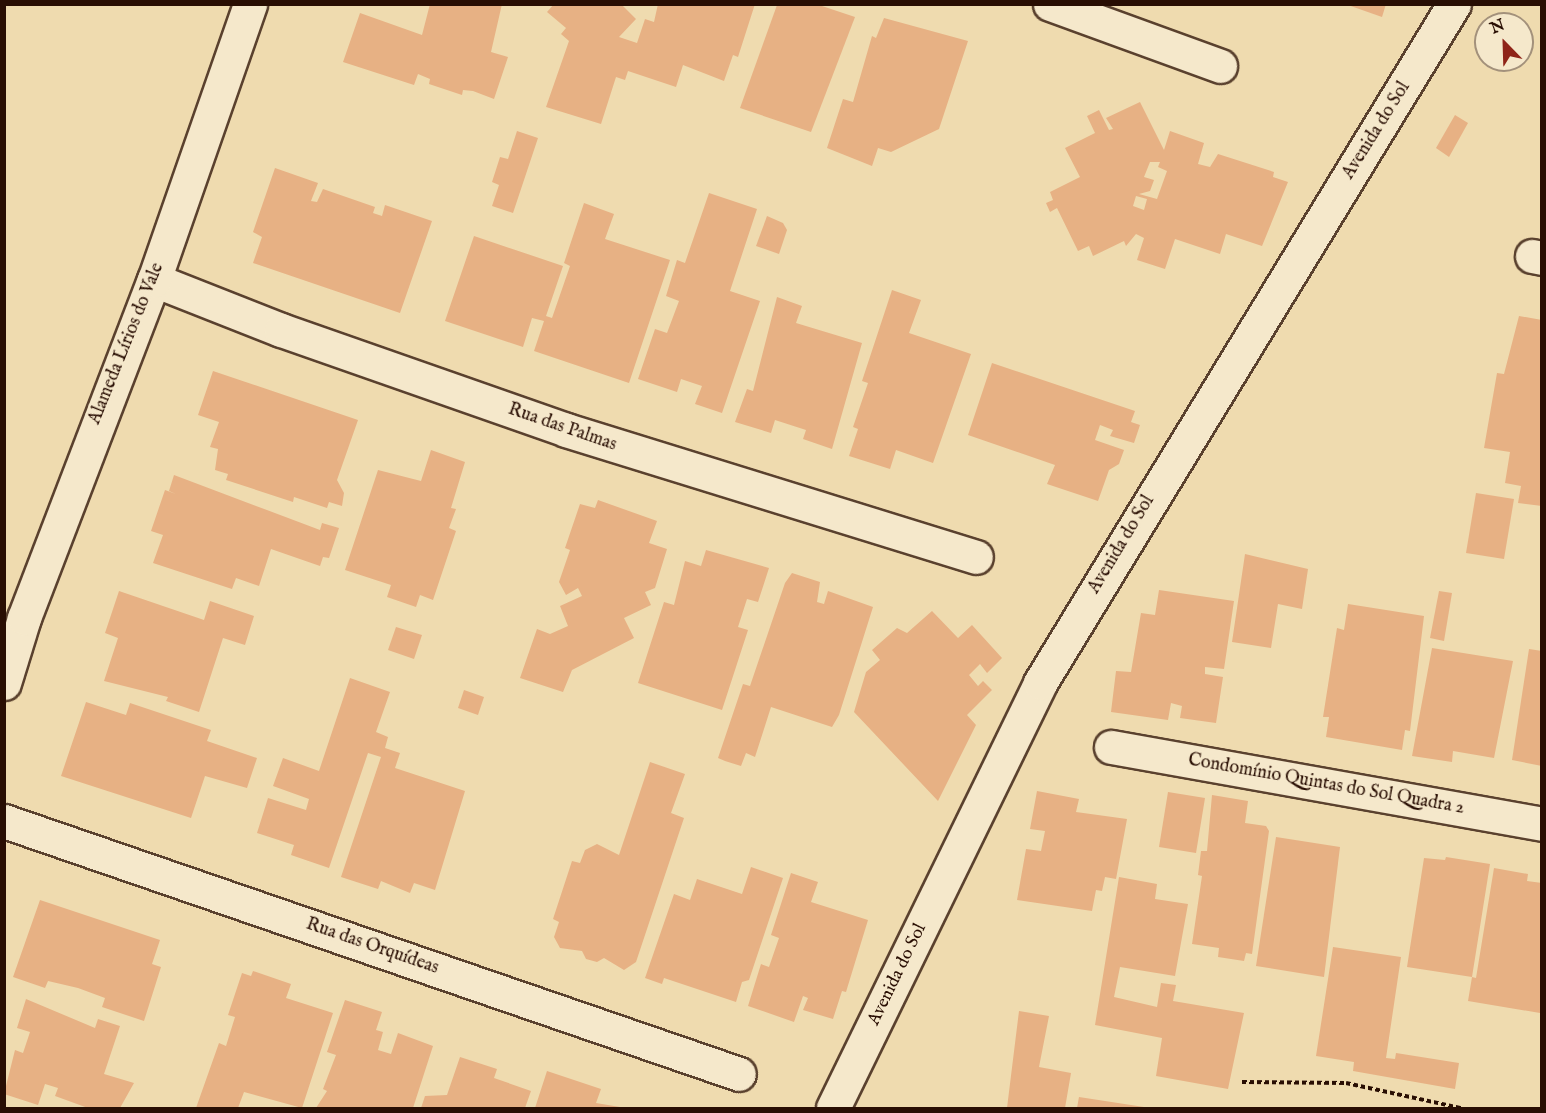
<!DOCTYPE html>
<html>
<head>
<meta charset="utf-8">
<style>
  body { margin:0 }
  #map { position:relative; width:1546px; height:1113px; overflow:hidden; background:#efdbaf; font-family:"IM FELL English",serif }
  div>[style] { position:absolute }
  .building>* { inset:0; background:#e7b184 }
  .path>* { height:4px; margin-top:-2px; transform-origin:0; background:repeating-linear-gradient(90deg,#290e03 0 4.5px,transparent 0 7.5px) }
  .roads { filter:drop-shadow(2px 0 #5a412e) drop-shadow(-2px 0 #5a412e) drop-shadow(0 2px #5a412e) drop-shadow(0 -2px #5a412e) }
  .minor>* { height:33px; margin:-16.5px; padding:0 16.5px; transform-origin:16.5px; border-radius:16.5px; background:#f5e8cb }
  span { translate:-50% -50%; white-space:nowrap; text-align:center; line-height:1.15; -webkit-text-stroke:4.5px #f5e8cb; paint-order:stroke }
  .street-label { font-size:18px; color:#290e03 }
  .frame { position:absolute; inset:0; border:6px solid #290e03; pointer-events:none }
  .north { position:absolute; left:1474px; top:12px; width:60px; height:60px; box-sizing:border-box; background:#f5e8cb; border:2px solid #a3917b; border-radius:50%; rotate:337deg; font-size:16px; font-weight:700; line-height:24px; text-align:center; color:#290e03 }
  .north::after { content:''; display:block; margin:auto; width:21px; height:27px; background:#8f2418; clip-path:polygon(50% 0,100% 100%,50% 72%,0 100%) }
</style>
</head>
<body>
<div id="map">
  <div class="building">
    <i style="clip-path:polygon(430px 4px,502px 4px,491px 52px,508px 57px,494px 99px,473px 91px,463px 90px,462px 95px,429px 84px,430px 79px,418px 74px,414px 85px,343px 62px,360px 13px,422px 35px)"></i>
    <i style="clip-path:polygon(554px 4px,621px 4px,636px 19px,619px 37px,637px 43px,645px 19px,654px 22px,658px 4px,755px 4px,738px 57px,733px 55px,724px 81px,683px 65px,676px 87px,628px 71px,625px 80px,616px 77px,601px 124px,546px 107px,569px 41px,561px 34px,566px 28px,547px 12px)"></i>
    <i style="clip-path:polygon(1345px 4px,1386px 4px,1382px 17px)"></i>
    <i style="clip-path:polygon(777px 5px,819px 5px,855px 17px,811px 132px,740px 108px)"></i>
    <i style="clip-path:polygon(884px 18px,968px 41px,939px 129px,891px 152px,878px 148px,872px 166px,827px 148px,843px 99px,853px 102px,872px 36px,876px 38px)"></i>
    <i style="clip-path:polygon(evenodd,1140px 102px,1164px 150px,1170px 131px,1204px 143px,1198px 164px,1210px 167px,1218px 154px,1274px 172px,1273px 177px,1288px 182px,1262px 246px,1226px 234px,1220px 254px,1175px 239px,1165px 269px,1137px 260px,1144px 238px,1136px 234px,1126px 246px,1124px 241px,1093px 256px,1089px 246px,1078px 251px,1057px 208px,1050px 212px,1046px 203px,1053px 200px,1050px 192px,1080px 177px,1065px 148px,1095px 133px,1087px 116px,1099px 110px,1109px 130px,1113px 129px,1106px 118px,1140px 102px,1150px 162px,1160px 162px,1158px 167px,1167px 171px,1157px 199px,1139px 194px,1150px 191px,1154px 180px,1144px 177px,1150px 162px,1140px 102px,1136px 196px,1147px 199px,1144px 210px,1133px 206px,1136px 196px)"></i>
    <i style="clip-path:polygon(1455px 115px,1468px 123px,1449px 157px,1436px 148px)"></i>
    <i style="clip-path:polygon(517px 131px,538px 138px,513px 213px,492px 206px,499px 185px,492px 182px,500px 157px,508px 159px)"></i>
    <i style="clip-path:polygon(275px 168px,318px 183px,311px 201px,317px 202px,323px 189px,375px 207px,373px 213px,382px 216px,385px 205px,432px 221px,400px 313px,253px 263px,262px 237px,253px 232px)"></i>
    <i style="clip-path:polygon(709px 193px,757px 209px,730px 291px,760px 301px,722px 413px,695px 404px,702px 386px,681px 379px,677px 392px,638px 379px,655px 329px,667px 333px,679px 301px,666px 296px,677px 260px,685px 263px)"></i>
    <i style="clip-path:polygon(584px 203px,614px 214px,605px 239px,670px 260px,629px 383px,534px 351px,544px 321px,532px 318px,523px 347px,445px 321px,474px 236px,563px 266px,546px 316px,552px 318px,570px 266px,564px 263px)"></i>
    <i style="clip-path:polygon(767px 216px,783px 223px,787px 230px,779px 254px,756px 246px)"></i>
    <i style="clip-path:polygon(892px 290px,921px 300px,909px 333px,971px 354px,933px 463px,896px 450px,890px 469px,849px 456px,858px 429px,853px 427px,868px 383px,862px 381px)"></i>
    <i style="clip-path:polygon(777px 297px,802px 306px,796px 323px,862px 343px,832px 449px,803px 439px,806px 430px,775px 420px,771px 433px,735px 422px,747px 389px,753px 391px)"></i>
    <i style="clip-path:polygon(1519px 316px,1542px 320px,1542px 506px,1518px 503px,1521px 486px,1505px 483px,1510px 452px,1484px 448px,1497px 373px,1504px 374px)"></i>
    <i style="clip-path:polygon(992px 363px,1135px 411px,1131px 422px,1140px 425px,1134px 443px,1110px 436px,1113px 430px,1100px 425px,1095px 440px,1124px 450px,1119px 464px,1109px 470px,1098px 501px,1047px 484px,1055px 465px,968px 435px)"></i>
    <i style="clip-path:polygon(213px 371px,358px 420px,337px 480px,344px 493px,342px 506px,329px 502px,327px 508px,294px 497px,293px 502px,226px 480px,228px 474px,215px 470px,218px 449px,210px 447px,219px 422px,198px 415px)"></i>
    <i style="clip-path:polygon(431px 450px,465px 462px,451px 508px,456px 509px,449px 528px,456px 531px,433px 600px,420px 595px,416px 607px,387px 597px,391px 585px,345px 570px,378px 470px,421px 481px)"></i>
    <i style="clip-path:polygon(174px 475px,320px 530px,322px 523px,339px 528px,329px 558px,323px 557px,320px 566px,271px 549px,259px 586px,236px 578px,232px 589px,153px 563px,163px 535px,151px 531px,165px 490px,176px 494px,169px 491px)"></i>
    <i style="clip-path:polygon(1476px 493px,1514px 499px,1504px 559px,1466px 553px)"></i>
    <i style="clip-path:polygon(598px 500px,657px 521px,649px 543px,667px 549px,655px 588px,645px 592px,651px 605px,624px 618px,634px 638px,572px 670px,563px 692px,520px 678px,537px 629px,550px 634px,568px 626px,560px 606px,582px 596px,578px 588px,566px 595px,559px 582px,570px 550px,565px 548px,580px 504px,595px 508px)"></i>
    <i style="clip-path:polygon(706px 550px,769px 568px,758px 602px,747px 599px,738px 627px,748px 630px,722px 710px,638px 683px,664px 602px,674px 605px,685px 561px,701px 566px)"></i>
    <i style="clip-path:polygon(1245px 554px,1308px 569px,1302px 609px,1278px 604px,1271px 648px,1232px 642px)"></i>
    <i style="clip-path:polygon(792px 573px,820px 582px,817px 602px,824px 604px,828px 591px,873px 607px,839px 715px,832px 727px,771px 707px,755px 757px,746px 753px,741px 766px,725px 761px,718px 758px,743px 684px,750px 686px,785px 583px)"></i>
    <i style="clip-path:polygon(1159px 590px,1234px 601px,1224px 669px,1205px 667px,1205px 674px,1223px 677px,1216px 723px,1180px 718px,1182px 706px,1171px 703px,1168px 720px,1111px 712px,1116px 671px,1131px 672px,1141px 613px,1155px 615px)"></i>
    <i style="clip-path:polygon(119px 591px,204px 620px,210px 601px,254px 616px,245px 645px,223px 638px,199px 712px,166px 701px,168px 697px,104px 681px,118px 638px,105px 633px)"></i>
    <i style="clip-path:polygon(1439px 591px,1452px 593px,1444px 641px,1430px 638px)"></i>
    <i style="clip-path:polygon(1348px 604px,1424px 616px,1410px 731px,1405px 730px,1402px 750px,1326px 737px,1329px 717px,1323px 717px,1337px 628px,1344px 630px)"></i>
    <i style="clip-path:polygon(932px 611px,958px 638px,972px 625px,1002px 658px,987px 673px,980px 664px,969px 675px,978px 686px,983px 681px,992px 690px,967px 715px,976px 725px,938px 801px,854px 712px,866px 672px,880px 660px,872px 650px,897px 628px,907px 633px)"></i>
    <i style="clip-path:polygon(396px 627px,422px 635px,414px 659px,388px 650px)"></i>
    <i style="clip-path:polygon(1432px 648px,1513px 661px,1494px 758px,1453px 751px,1452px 762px,1412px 756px)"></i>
    <i style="clip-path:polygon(1529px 649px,1542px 651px,1542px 766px,1512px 760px)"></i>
    <i style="clip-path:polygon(350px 678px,390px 692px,376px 732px,388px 737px,385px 748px,400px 753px,395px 768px,465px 791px,435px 890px,414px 883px,410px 893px,381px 881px,378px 889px,341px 877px,381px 757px,368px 753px,329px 868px,291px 855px,294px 845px,257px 833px,268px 798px,306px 810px,309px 799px,273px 786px,283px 758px,319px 771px)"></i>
    <i style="clip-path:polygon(464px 690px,484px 697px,478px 715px,458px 708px)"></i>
    <i style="clip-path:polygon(86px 702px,126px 715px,130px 703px,211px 730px,207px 741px,257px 758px,247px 788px,205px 776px,191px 818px,61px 776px)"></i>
    <i style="clip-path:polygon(650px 762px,685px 774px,671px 813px,684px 818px,636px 962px,624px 970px,604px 958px,597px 962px,586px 959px,582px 951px,560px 948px,554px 937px,559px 922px,553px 919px,572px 861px,580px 863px,585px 850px,597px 844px,619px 855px)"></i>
    <i style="clip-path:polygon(1037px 791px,1079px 799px,1076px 812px,1127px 819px,1116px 879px,1105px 877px,1102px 891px,1096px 890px,1092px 911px,1017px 900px,1026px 849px,1041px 851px,1045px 831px,1030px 829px)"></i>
    <i style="clip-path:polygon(1168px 792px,1205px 798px,1196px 853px,1159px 847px)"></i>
    <i style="clip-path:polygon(1212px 795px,1248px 801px,1245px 823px,1266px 826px,1269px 831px,1252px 954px,1246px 953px,1244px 961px,1218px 957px,1219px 948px,1192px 944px,1202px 876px,1198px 875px,1201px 851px,1207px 851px)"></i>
    <i style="clip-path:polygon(1276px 837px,1340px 847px,1324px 977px,1256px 966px)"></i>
    <i style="clip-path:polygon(1446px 857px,1490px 864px,1472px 977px,1476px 978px,1494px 868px,1528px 874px,1527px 881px,1542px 883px,1540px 1013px,1468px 1001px,1472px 977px,1407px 967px,1424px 858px,1445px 860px)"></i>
    <i style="clip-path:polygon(751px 867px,783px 878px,749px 980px,742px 982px,736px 1002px,664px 978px,662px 984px,645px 978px,674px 894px,690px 900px,697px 879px,742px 894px)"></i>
    <i style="clip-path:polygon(791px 873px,818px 882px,811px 902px,868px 920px,846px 992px,842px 991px,833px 1019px,803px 1010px,808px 998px,803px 996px,794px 1022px,748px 1006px,761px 964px,769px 967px,779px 938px,771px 935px)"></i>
    <i style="clip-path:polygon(1119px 877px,1157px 884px,1155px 899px,1188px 904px,1175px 976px,1120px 967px,1114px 997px,1157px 1007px,1161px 983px,1176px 985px,1173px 1001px,1244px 1013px,1228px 1089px,1156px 1076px,1162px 1038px,1095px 1025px)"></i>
    <i style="clip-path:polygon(40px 900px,160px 940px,152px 964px,161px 967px,144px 1021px,102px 1007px,105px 998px,78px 988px,48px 981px,45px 988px,13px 977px)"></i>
    <i style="clip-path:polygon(1333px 947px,1401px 957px,1386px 1058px,1395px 1059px,1396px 1053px,1459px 1063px,1455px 1089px,1353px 1071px,1354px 1062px,1316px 1056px)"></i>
    <i style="clip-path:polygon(253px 971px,291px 984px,286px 998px,333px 1013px,302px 1108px,244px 1092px,238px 1108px,196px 1108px,219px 1043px,226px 1046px,235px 1017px,228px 1015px,242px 973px,251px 976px)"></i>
    <i style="clip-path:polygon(26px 999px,95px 1028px,98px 1019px,120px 1026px,104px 1074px,134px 1083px,120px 1108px,88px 1108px,55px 1096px,58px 1088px,45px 1084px,38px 1105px,4px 1094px,15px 1050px,23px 1053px,30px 1032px,17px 1028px)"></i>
    <i style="clip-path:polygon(345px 1000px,382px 1012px,376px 1030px,383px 1032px,378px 1050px,391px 1054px,398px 1033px,433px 1046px,413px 1108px,316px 1108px,327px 1091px,323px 1089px,336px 1055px,327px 1052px)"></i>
    <i style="clip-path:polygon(1019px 1011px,1049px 1016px,1039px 1067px,1071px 1073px,1065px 1108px,1007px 1108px)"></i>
    <i style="clip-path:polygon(460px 1057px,497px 1069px,494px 1078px,531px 1091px,525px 1108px,421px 1108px,425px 1096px,447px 1095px)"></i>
    <i style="clip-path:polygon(547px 1071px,601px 1089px,596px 1103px,626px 1108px,535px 1108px)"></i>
    <i style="clip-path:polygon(1079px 1097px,1144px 1107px,1144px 1108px,1077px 1108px)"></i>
  </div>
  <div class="path">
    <i style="left:1242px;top:1082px;width:104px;rotate:0.6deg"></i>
    <i style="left:1346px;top:1083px;width:118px;rotate:12.3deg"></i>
  </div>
  <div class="roads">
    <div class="minor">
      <i style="left:1050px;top:4px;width:181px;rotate:20deg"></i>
      <i style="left:1532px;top:256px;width:10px;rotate:11deg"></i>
      <i style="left:154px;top:280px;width:136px;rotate:21.5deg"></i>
      <i style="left:281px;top:330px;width:302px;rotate:19.3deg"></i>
      <i style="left:566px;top:430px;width:429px;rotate:17.2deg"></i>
      <i style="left:4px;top:683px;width:68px;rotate:-72.9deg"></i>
      <i style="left:24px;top:618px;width:362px;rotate:-69deg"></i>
      <i style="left:154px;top:280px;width:292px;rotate:-70.8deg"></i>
      <i style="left:1111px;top:747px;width:438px;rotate:10.1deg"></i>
      <i style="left:4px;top:821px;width:777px;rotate:18.99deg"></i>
      <i style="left:833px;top:1108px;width:473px;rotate:-64deg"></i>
      <i style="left:1040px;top:683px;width:795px;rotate:-58.63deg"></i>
    </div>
  </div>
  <div class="street-label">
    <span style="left:1377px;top:131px;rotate:-58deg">Avenida do Sol</span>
    <span style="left:127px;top:344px;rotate:-68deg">Alameda Lírios do Vale</span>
    <span style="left:562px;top:428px;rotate:19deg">Rua das Palmas</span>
    <span style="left:1122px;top:545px;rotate:-59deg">Avenida do Sol</span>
    <span style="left:1326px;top:785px;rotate:10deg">Condomínio Quintas do Sol Quadra 2</span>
    <span style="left:372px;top:947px;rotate:19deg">Rua das Orquídeas</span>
    <span style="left:898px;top:975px;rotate:-64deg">Avenida do Sol</span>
  </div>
  <div class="frame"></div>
  <div class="north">N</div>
</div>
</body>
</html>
